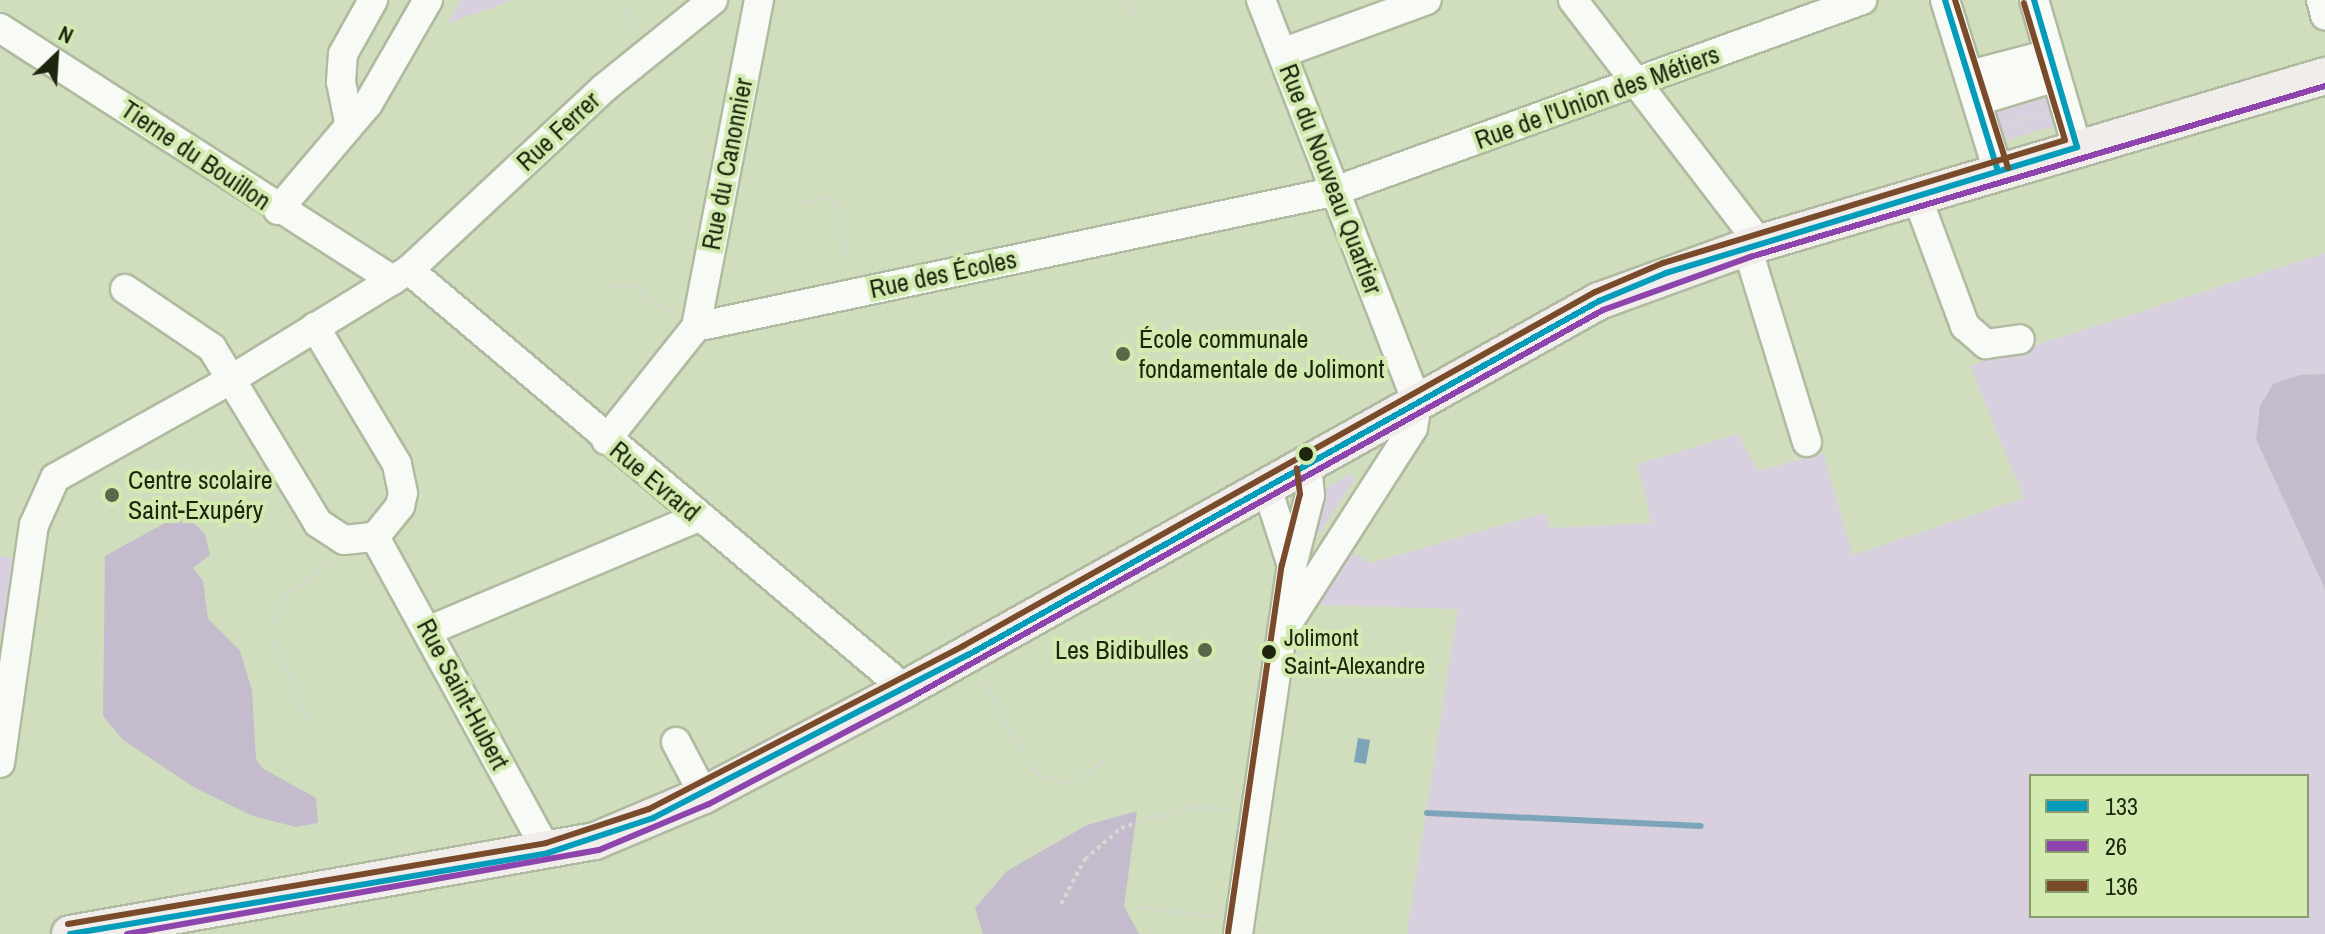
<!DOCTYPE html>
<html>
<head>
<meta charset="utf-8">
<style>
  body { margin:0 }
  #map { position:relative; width:2325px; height:934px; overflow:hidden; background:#d0debd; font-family:"Archivo Narrow",sans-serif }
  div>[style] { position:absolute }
  .green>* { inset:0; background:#d8d0df }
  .forest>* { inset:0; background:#c4bccc }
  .water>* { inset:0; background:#7da5b9 }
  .stream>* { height:6px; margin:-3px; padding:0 3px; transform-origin:3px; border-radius:3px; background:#7da5b9 }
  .path>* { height:4px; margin-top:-2px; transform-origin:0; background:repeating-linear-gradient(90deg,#d5d9cf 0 4px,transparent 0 8px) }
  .roads { filter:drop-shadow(2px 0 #b0baa0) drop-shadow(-2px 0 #b0baa0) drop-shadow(0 2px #b0baa0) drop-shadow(0 -2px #b0baa0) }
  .minor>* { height:28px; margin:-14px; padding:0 14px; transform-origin:14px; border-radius:14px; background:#f8faf5 }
  .major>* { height:36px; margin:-18px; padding:0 18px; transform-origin:18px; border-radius:18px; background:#f1edea }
  .bus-1>* { height:6px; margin:-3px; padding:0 3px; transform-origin:3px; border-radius:3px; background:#039cbb }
  .bus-2>* { height:6px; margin:-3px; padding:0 3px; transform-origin:3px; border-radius:3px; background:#8e44ad }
  .bus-3>* { height:6px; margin:-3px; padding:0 3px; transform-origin:3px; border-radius:3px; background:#7a4b2a }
  .dots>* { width:22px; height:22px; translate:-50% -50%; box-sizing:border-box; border:4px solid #d3ebb0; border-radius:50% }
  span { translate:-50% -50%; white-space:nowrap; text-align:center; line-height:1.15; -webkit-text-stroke:8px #d3ebb0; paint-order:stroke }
  .bus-label { font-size:24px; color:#1d250e }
  .left { translate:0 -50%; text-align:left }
  .street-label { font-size:26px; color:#1d250e }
  .poi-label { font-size:26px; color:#1d250e }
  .right { translate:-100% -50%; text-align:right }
  .legend { position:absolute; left:2029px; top:774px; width:280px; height:144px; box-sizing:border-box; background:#d3ebb0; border:2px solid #8a9c6f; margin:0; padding:10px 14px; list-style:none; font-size:24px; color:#1d250e }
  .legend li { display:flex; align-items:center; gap:16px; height:40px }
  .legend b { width:40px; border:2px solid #8a9c6f }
  .north { position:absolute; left:16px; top:16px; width:80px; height:80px; -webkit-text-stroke:6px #d3ebb0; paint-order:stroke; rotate:25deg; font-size:22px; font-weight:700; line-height:32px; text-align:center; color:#1d250e }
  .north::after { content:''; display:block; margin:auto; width:28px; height:36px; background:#1d250e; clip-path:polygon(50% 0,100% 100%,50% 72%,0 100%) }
</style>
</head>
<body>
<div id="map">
  <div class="green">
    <i style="clip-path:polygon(461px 0,513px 0,447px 24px)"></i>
    <i style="clip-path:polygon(2048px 92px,2057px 125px,2002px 142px,1992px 108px)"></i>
    <i style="clip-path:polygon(evenodd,2325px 253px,2325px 374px,2300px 375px,2260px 406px,2256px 439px,2325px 589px,2325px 934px,1407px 934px,1458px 609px,1318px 605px,1353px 553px,1370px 563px,1544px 513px,1550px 528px,1651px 523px,1638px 464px,1738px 434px,1758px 471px,1823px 453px,1853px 555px,2024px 498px,1970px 366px,2325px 253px,2031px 776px,2307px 776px,2307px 916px,2031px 916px,2031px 776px)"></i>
    <i style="clip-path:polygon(1352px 473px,1354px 480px,1319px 534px,1315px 533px,1327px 488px)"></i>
    <i style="clip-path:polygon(0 556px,30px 560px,19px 634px,0 632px)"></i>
  </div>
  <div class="forest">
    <i style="clip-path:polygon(2325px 374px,2325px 589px,2256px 439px,2260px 406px,2273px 384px,2300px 375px)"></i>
    <i style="clip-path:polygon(183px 513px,205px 534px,210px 555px,193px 568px,203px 581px,208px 619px,240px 651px,252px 690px,256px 759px,262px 768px,316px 798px,318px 823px,296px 827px,253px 816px,195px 788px,123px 740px,103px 716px,105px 556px)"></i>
    <i style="clip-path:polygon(1137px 811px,1124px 906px,1139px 934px,983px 934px,975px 908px,1007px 871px,1087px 825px)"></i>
  </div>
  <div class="water">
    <i style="clip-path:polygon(1358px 738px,1370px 740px,1366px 764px,1354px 762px)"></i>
  </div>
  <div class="stream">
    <i style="left:1427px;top:813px;width:274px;rotate:2.7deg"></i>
  </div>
  <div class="path">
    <i style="left:624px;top:0;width:33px;rotate:69deg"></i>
    <i style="left:1124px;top:0;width:24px;rotate:54deg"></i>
    <i style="left:2008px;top:123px;width:39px;rotate:-15deg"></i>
    <i style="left:804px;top:203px;width:25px;rotate:-12deg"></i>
    <i style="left:828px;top:198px;width:11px;rotate:38deg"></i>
    <i style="left:837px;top:205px;width:69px;rotate:80deg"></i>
    <i style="left:606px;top:285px;width:28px;rotate:4deg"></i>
    <i style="left:634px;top:287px;width:49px;rotate:33.4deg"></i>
    <i style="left:980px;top:678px;width:111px;rotate:60.2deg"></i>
    <i style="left:1035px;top:774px;width:34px;rotate:17deg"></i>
    <i style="left:1067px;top:784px;width:51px;rotate:-30.6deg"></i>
    <i style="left:306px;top:716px;width:81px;rotate:-114deg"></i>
    <i style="left:273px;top:642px;width:23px;rotate:-92deg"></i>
    <i style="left:272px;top:619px;width:26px;rotate:-58deg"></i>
    <i style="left:286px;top:597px;width:59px;rotate:-37.5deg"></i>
    <i style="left:1061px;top:904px;width:51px;rotate:-61.9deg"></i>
    <i style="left:1085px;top:859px;width:48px;rotate:-40.7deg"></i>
    <i style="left:1121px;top:828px;width:71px;rotate:-17.2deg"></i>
    <i style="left:1189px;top:807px;width:43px;rotate:2.7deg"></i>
    <i style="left:1136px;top:907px;width:82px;rotate:7deg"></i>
  </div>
  <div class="roads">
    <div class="minor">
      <i style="left:1261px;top:0;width:432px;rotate:68.8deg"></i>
      <i style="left:1417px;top:403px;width:25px;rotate:99deg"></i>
      <i style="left:1413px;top:428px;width:237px;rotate:122.7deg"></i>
      <i style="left:1573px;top:0;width:307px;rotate:52.5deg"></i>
      <i style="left:1945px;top:0;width:179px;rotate:72.8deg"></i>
      <i style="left:2034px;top:0;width:153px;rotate:73.7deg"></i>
      <i style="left:2321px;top:0;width:16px;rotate:75deg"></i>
      <i style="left:0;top:28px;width:467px;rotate:32.7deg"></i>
      <i style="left:1282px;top:53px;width:154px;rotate:-20.1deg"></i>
      <i style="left:1969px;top:75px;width:83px;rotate:-14.7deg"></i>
      <i style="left:1977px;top:101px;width:83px;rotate:-16.9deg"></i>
      <i style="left:349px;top:122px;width:41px;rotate:-101.3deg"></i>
      <i style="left:341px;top:82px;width:28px;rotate:-86deg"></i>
      <i style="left:343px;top:54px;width:62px;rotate:-60.9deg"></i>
      <i style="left:1917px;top:197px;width:138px;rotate:69.6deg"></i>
      <i style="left:1965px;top:326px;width:28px;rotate:41deg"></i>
      <i style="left:1986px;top:344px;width:34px;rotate:-8deg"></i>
      <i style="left:278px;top:210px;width:139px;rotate:-49.7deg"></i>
      <i style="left:368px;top:104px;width:120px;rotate:-60deg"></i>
      <i style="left:1747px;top:247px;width:204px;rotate:72.9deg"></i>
      <i style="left:409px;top:270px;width:649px;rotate:40.19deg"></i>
      <i style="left:125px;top:289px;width:105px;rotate:34.1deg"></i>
      <i style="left:212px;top:348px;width:205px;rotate:58.8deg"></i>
      <i style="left:318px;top:523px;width:31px;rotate:33deg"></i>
      <i style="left:344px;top:540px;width:31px;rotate:-6deg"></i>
      <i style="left:375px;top:537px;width:40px;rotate:-51deg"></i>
      <i style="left:400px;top:506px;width:13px;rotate:-77deg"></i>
      <i style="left:403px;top:493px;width:30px;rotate:-102deg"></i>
      <i style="left:397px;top:464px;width:160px;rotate:-120.9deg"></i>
      <i style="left:696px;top:327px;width:333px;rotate:-79.1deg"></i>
      <i style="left:606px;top:440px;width:144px;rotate:-51.5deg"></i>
      <i style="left:696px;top:327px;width:650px;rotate:-11.98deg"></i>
      <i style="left:1332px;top:192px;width:564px;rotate:-19.91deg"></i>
      <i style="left:1267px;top:488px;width:82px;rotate:72.2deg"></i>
      <i style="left:375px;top:537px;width:360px;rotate:61.3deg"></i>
      <i style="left:430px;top:630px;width:292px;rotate:-22.8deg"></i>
      <i style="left:676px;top:742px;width:60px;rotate:62.2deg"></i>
      <i style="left:0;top:763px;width:240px;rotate:-81.9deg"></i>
      <i style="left:34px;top:525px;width:51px;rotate:-65.9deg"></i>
      <i style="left:55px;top:478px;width:201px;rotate:-29.2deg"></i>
      <i style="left:230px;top:380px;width:210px;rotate:-31.6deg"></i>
      <i style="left:409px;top:270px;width:267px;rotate:-43deg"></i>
      <i style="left:604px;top:88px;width:140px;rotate:-38.9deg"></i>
      <i style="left:1238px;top:934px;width:372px;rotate:-81.7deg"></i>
      <i style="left:1292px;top:566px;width:73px;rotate:-75.8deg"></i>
      <i style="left:1310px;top:495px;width:28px;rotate:-96deg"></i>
    </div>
    <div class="major">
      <i style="left:70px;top:934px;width:533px;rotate:-10.05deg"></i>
      <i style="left:595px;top:841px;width:118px;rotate:-22.9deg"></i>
      <i style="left:704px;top:795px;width:227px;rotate:-27.8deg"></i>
      <i style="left:905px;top:689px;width:795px;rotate:-29.21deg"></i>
      <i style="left:1599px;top:301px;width:158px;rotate:-20deg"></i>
      <i style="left:1747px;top:247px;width:603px;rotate:-16.48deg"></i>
    </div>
  </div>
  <div class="bus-1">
    <i style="left:1945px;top:0;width:179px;rotate:72.8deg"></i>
    <i style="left:2034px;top:0;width:153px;rotate:73.7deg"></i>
    <i style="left:70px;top:934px;width:485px;rotate:-9.6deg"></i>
    <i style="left:548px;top:853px;width:111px;rotate:-18.4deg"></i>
    <i style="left:653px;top:818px;width:355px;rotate:-27.4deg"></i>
    <i style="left:968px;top:655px;width:724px;rotate:-29.29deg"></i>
    <i style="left:1599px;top:301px;width:73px;rotate:-22.7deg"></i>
    <i style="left:1666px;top:273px;width:430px;rotate:-17deg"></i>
  </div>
  <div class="bus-2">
    <i style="left:127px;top:934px;width:479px;rotate:-10.1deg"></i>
    <i style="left:599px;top:850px;width:119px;rotate:-22.7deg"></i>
    <i style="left:709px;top:804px;width:227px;rotate:-27.8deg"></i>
    <i style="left:910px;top:698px;width:794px;rotate:-29.24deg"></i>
    <i style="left:1603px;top:310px;width:156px;rotate:-19.8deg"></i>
    <i style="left:1750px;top:257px;width:600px;rotate:-16.56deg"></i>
  </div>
  <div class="bus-3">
    <i style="left:1955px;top:0;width:176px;rotate:72.5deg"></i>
    <i style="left:68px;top:924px;width:485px;rotate:-9.6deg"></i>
    <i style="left:546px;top:843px;width:108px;rotate:-18.3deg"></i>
    <i style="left:649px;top:809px;width:354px;rotate:-27.4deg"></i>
    <i style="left:963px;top:646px;width:724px;rotate:-29.25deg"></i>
    <i style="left:1595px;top:292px;width:74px;rotate:-23.1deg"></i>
    <i style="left:1663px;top:263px;width:420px;rotate:-17deg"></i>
    <i style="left:2065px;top:140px;width:143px;rotate:-106.7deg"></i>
    <i style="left:1228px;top:933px;width:372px;rotate:-81.7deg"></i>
    <i style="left:1282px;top:565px;width:73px;rotate:-75.8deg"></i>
    <i style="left:1300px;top:494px;width:26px;rotate:-97deg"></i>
  </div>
  <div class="dots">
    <i style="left:1123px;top:354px;background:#5c664b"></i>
    <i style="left:1306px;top:454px;background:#1d250e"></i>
    <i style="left:112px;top:495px;background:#5c664b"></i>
    <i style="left:1205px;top:650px;background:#5c664b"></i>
    <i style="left:1269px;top:652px;background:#1d250e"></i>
  </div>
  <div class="bus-label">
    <span class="left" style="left:1284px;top:652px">Jolimont<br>Saint-Alexandre</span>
  </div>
  <div class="street-label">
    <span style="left:1597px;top:97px;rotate:-20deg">Rue de l'Union des Métiers</span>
    <span style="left:558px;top:131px;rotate:-43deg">Rue Ferrer</span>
    <span style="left:196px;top:155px;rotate:34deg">Tierne du Bouillon</span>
    <span style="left:727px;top:164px;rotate:-79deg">Rue du Canonnier</span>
    <span style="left:1331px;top:179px;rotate:69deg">Rue du Nouveau Quartier</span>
    <span style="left:943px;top:274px;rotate:-12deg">Rue des Écoles</span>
    <span style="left:655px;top:481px;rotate:40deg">Rue Evrard</span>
    <span style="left:463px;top:694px;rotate:62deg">Rue Saint-Hubert</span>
  </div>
  <div class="poi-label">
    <span class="left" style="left:1139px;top:354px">École communale<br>fondamentale de Jolimont</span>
    <span class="left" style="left:128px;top:495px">Centre scolaire<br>Saint-Exupéry</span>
    <span class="right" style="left:1189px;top:650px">Les Bidibulles</span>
  </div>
  <ul class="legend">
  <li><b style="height:10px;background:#039cbb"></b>133</li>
  <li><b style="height:10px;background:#8e44ad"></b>26</li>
  <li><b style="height:10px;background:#7a4b2a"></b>136</li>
  </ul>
  <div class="north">N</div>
</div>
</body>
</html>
